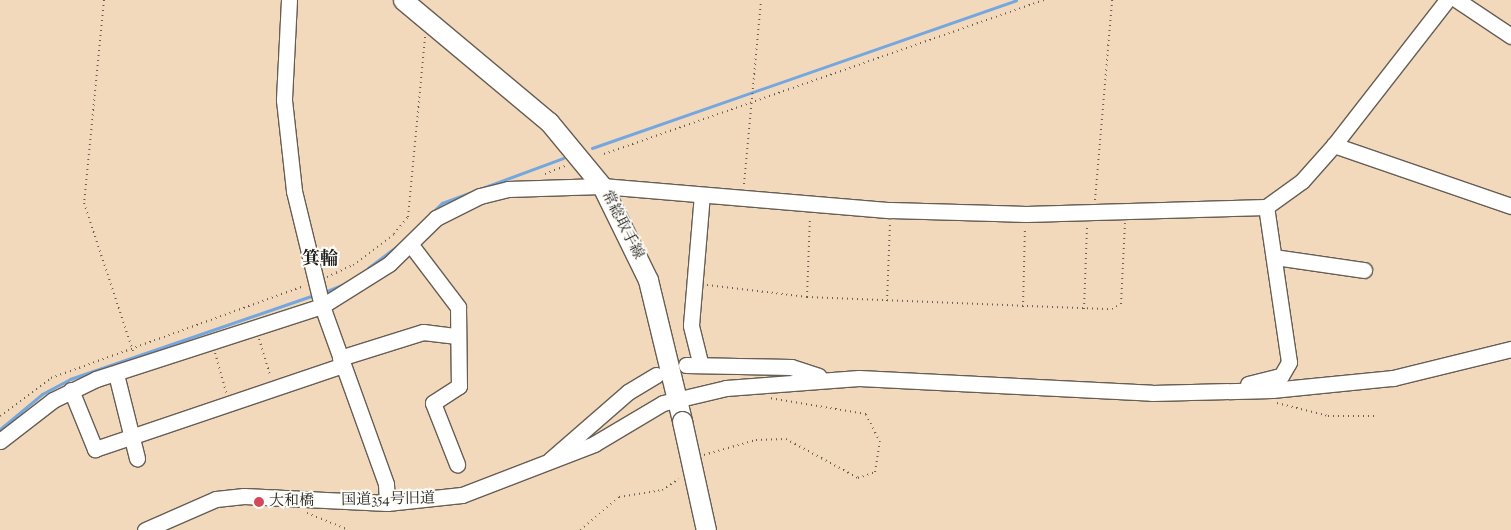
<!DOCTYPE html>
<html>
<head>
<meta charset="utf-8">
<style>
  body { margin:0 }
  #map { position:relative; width:1511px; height:530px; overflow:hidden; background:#f3d9bb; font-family:"Sorts Mill Goudy","Noto Serif JP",serif }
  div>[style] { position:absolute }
  .stream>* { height:3px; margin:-1.5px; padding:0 1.5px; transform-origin:1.5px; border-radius:1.5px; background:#74a7e0 }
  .path>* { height:2px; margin-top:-1px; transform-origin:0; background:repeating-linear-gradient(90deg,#675e54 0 1px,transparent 0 5px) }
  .roads { filter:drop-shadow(1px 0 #675e54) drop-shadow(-1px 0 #675e54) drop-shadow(0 1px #675e54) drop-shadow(0 -1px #675e54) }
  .minor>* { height:15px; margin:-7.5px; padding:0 7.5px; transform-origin:7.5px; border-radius:7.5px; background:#fff }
  .major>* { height:19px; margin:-9.5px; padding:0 9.5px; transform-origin:9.5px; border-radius:9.5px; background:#fff }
  .bridges { filter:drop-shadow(1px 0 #675e54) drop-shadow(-1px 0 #675e54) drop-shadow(0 1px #675e54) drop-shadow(0 -1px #675e54) }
  .major-bridge>* { height:19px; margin:-9.5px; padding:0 9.5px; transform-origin:9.5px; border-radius:9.5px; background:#fff }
  .dots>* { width:14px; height:14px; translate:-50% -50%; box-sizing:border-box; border:2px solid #fdfcf7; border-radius:50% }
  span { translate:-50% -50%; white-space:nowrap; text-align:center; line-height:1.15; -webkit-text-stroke:4px #fdfcf7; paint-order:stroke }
  .street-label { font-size:15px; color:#1c1c1c }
  .poi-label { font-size:15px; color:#1c1c1c }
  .left { translate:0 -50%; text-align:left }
  .quarter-label { font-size:18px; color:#1c1c1c; font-weight:700 }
</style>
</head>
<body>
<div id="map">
  <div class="stream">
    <i style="left:592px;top:148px;width:449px;rotate:-19.2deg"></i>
    <i style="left:414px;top:230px;width:39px;rotate:-44deg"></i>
    <i style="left:442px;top:203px;width:129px;rotate:-20.4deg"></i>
    <i style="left:368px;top:268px;width:39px;rotate:-37deg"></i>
    <i style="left:322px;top:293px;width:24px;rotate:-22deg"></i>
    <i style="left:0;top:429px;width:55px;rotate:-39.8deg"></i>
    <i style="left:42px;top:394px;width:32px;rotate:-28deg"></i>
    <i style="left:70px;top:379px;width:258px;rotate:-19deg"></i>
  </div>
  <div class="path">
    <i style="left:104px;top:0;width:204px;rotate:95.6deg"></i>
    <i style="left:84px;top:203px;width:159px;rotate:71.7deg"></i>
    <i style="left:604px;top:154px;width:466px;rotate:-19.3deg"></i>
    <i style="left:545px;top:174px;width:22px;rotate:-22deg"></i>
    <i style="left:744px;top:184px;width:185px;rotate:-84.7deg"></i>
    <i style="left:1095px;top:200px;width:201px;rotate:-85.1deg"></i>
    <i style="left:327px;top:277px;width:29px;rotate:-25deg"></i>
    <i style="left:353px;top:265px;width:51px;rotate:-37.1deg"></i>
    <i style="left:394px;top:234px;width:22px;rotate:-51deg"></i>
    <i style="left:408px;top:217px;width:181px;rotate:-84.6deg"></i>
    <i style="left:707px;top:285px;width:101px;rotate:6.8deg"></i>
    <i style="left:807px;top:297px;width:305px;rotate:2.3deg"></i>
    <i style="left:1112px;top:309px;width:10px;rotate:-29deg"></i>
    <i style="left:1121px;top:304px;width:81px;rotate:-87.2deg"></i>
    <i style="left:807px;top:297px;width:80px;rotate:-87.9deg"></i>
    <i style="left:887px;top:301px;width:78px;rotate:-87.8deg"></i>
    <i style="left:1023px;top:307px;width:80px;rotate:-88.6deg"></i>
    <i style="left:1084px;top:309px;width:83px;rotate:-87.9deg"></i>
    <i style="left:259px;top:339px;width:38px;rotate:73deg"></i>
    <i style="left:215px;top:353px;width:41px;rotate:74.2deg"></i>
    <i style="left:1277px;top:403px;width:53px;rotate:14.3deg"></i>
    <i style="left:1328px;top:416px;width:46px"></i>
    <i style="left:0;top:416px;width:64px;rotate:-36.7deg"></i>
    <i style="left:51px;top:378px;width:269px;rotate:-20deg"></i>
    <i style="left:704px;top:455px;width:54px;rotate:-16.1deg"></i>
    <i style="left:756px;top:440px;width:30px;rotate:-2deg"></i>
    <i style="left:786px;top:439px;width:82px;rotate:28.4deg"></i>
    <i style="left:858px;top:478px;width:18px;rotate:-19deg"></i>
    <i style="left:875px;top:472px;width:30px;rotate:-81deg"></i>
    <i style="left:880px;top:442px;width:31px;rotate:-117deg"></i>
    <i style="left:866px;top:414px;width:98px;rotate:-170.6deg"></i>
    <i style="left:307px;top:513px;width:45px;rotate:22deg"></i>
    <i style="left:580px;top:530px;width:51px;rotate:-40.2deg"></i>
    <i style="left:619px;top:497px;width:44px;rotate:-9.2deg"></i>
    <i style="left:662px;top:490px;width:20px;rotate:-33deg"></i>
  </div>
  <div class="roads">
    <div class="minor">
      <i style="left:289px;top:0;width:100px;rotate:92.9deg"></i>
      <i style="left:284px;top:100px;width:92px;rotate:83.7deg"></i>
      <i style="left:294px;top:191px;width:118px;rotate:76.3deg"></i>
      <i style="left:322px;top:306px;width:189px;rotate:70.2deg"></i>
      <i style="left:386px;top:484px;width:19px;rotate:87deg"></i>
      <i style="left:1457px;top:0;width:65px;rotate:33.7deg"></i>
      <i style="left:1334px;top:145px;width:187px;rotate:19deg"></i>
      <i style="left:411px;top:245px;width:78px;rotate:52.8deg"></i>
      <i style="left:458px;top:307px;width:79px;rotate:89.3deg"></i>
      <i style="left:459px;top:386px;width:31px;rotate:147deg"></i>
      <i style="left:433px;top:403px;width:66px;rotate:68.5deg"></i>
      <i style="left:1274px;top:257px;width:91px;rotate:8.2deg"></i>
      <i style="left:340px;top:358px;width:87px;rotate:-17.4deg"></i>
      <i style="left:423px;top:332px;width:32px;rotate:7deg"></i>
      <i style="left:700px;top:362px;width:38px;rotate:-104deg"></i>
      <i style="left:691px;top:325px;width:130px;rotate:-85.2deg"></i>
      <i style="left:686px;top:365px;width:105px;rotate:1.1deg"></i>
      <i style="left:791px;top:367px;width:29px;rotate:18deg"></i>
      <i style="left:116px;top:374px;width:87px;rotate:76deg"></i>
      <i style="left:1248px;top:384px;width:34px;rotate:-14deg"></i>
      <i style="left:1281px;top:376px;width:16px;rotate:-60deg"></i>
      <i style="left:1289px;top:362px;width:157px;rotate:-98.4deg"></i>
      <i style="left:71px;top:390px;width:64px;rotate:67.9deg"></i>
      <i style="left:95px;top:449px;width:262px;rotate:-18.7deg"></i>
      <i style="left:0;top:441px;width:67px;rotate:-37.7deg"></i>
      <i style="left:53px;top:400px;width:48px;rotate:-26deg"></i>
      <i style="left:96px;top:379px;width:237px;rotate:-17.9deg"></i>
      <i style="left:322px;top:306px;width:79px;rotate:-32.1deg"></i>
      <i style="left:389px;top:264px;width:66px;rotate:-44.4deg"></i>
      <i style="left:436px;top:218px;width:49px;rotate:-26.6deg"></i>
      <i style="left:480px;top:196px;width:29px;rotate:-14deg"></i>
      <i style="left:508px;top:189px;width:94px;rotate:-1.8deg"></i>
      <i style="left:602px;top:186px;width:289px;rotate:4.8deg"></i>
      <i style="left:890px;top:210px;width:136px;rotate:1.7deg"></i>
      <i style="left:1026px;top:214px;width:240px;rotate:-1.7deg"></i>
      <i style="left:1266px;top:207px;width:44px;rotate:-35.8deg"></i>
      <i style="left:1302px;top:181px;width:48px;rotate:-48.4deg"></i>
      <i style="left:1334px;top:145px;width:184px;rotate:-52.1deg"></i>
      <i style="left:550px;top:460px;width:103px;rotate:-41.1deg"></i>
      <i style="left:628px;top:392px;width:33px;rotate:-31deg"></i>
      <i style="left:145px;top:530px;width:77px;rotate:-23.6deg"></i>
      <i style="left:216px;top:499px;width:28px;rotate:-6deg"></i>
      <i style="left:244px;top:496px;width:143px;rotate:2.8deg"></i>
      <i style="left:387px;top:503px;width:75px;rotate:-6.1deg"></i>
      <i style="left:462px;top:495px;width:142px;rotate:-21.1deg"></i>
      <i style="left:594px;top:444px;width:80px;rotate:-30.7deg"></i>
      <i style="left:663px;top:403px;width:65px;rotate:-13.4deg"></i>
      <i style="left:726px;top:388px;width:133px;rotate:-4.3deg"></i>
      <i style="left:859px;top:378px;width:293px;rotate:2.9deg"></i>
      <i style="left:1152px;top:393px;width:120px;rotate:-1.4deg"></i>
      <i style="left:1272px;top:390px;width:122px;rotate:-5.7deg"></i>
      <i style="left:1393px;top:378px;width:122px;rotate:-13.8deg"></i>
    </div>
    <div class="major">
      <i style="left:403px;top:0;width:190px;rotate:39.9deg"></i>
      <i style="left:549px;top:122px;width:83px;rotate:50.4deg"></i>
      <i style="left:602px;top:186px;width:105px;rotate:63.9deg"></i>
      <i style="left:648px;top:280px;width:145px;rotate:76.4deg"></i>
    </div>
  </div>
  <div class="bridges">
    <div class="major-bridge">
      <i style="left:682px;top:421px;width:112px;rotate:77.6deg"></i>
    </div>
  </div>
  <div class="dots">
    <i style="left:259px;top:502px;background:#d1495b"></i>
  </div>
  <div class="street-label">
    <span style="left:622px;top:225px;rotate:63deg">常総取手線</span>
    <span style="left:388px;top:500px;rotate:-1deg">国道354号旧道</span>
  </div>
  <div class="poi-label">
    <span class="left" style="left:269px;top:502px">大和橋</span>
  </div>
  <div class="quarter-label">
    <span style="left:320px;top:260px">箕輪</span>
  </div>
</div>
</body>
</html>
